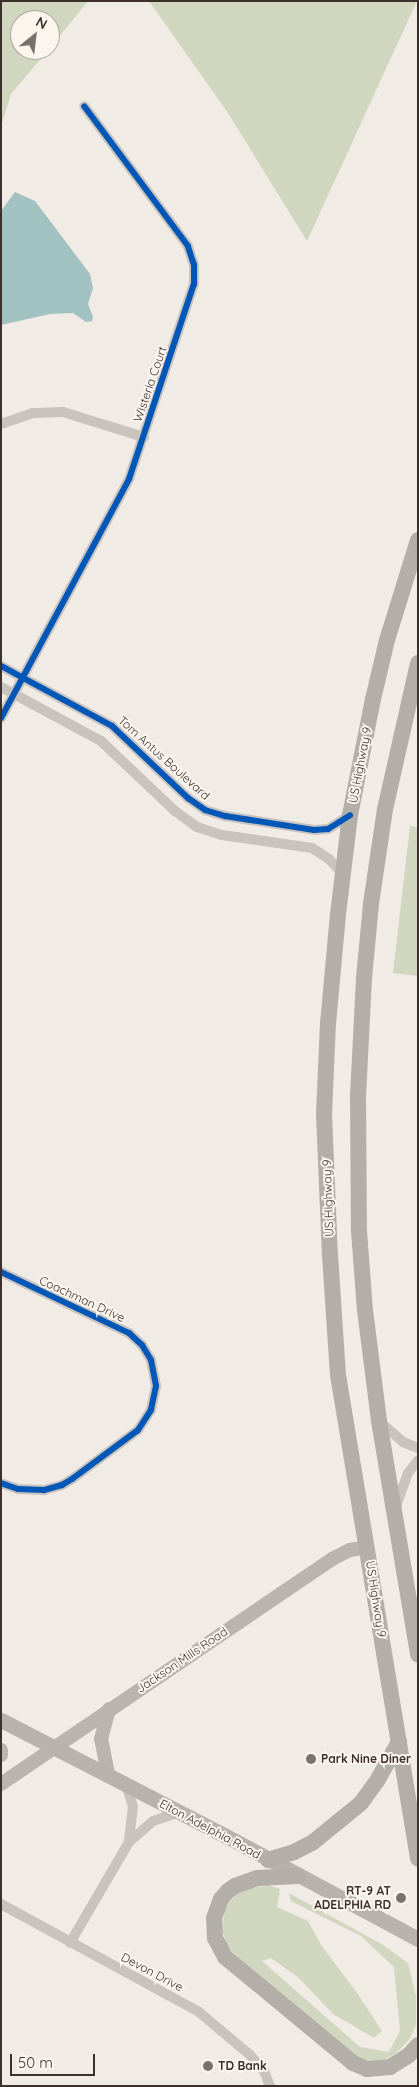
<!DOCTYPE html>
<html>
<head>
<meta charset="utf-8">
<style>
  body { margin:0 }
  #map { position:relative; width:419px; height:2087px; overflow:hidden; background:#f0ebe5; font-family:Quicksand,sans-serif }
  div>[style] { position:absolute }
  .green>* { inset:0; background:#d1d6bf }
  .water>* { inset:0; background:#a1c2c1 }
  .minor>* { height:10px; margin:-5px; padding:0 5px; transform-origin:5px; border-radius:5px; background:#c9c3be }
  .secondary>* { height:14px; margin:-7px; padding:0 7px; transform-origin:7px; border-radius:7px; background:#bab3ae }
  .primary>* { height:15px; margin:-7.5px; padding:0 7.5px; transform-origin:7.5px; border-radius:7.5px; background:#b8b1ad }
  .trunk>* { height:16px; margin:-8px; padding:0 8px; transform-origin:8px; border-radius:8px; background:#b4aea8 }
  .cycleway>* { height:6px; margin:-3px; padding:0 3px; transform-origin:3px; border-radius:3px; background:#0057b8 }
  .dots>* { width:14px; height:14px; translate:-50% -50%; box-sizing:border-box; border:2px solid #fbf5ee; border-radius:50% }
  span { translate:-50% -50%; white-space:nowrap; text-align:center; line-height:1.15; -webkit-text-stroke:4px #fbf5ee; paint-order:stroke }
  .street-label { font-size:12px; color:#3b302b }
  .poi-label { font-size:12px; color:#3b302b; font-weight:700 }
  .left { translate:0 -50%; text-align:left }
  .right { translate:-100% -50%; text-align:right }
  .frame { position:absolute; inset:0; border:2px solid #3b302b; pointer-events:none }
  .north { position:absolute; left:10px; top:10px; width:50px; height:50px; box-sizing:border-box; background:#fbf5ee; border:1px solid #aea6a0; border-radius:50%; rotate:29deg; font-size:14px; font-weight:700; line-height:20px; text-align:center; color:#3b302b }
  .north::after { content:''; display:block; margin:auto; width:18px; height:22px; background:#7a716c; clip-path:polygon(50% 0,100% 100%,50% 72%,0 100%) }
  .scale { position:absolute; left:10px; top:2054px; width:85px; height:22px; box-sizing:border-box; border:2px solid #3b302b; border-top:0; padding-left:6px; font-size:15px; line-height:18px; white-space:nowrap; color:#3b302b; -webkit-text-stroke:4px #fbf5ee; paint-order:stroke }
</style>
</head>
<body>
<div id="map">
  <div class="green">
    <i style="clip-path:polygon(1px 1px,88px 1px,50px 48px,50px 20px,20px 20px,20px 50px,48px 50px,11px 94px,1px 127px)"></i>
    <i style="clip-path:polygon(149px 1px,417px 1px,307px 241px,228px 113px)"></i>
    <i style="clip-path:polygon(410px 826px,418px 827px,418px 976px,393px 973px)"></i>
    <i style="clip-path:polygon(268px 1885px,280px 1889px,277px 1907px,308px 1921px,321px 1945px,357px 1993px,382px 2031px,374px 2038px,333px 2014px,299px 1978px,271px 1958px,262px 1961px,360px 2047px,389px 2052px,400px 2031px,394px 1967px,361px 1936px,291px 1901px,289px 1893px,383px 1945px,408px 1963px,416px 1996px,416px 2025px,409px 2040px,395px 2054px,385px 2059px,372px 2061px,357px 2058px,239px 1960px,227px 1945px,222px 1930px,225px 1908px,236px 1895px,251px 1888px)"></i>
  </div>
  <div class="water">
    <i style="clip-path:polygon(15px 192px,35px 201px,90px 274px,93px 288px,88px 304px,93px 317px,92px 321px,86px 322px,73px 313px,50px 314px,1px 325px,1px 211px)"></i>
  </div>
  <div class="minor">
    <i style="left:1px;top:424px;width:34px;rotate:-19deg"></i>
    <i style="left:33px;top:413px;width:30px;rotate:-2deg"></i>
    <i style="left:63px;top:412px;width:85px;rotate:17.2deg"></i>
    <i style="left:1px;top:666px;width:126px;rotate:28.4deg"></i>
    <i style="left:112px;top:726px;width:105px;rotate:43.5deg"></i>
    <i style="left:188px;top:798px;width:21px;rotate:35deg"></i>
    <i style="left:205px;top:810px;width:21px;rotate:17deg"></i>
    <i style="left:225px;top:816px;width:90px;rotate:8.9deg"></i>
    <i style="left:314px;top:830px;width:14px;rotate:-4deg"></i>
    <i style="left:328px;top:829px;width:26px;rotate:-32deg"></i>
    <i style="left:1px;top:687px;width:114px;rotate:28.4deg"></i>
    <i style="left:101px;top:741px;width:102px;rotate:43.4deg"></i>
    <i style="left:175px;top:811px;width:27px;rotate:36deg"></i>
    <i style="left:197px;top:827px;width:26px;rotate:18deg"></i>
    <i style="left:222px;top:835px;width:91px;rotate:8.2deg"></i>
    <i style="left:312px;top:848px;width:20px;rotate:33deg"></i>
    <i style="left:329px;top:859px;width:19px;rotate:47deg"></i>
    <i style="left:1px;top:718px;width:271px;rotate:-61.8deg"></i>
    <i style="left:129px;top:479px;width:206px;rotate:-71.6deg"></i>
    <i style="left:194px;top:284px;width:19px;rotate:-90deg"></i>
    <i style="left:194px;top:265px;width:20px;rotate:-108deg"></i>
    <i style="left:188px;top:246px;width:174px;rotate:-126.6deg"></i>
    <i style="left:1px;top:1272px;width:142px;rotate:25.5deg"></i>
    <i style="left:129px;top:1333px;width:18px;rotate:43deg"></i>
    <i style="left:142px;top:1345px;width:17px;rotate:59deg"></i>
    <i style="left:151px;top:1360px;width:26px;rotate:79deg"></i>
    <i style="left:156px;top:1386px;width:25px;rotate:102deg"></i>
    <i style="left:151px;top:1410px;width:24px;rotate:123deg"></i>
    <i style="left:138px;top:1430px;width:82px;rotate:143.4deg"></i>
    <i style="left:72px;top:1479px;width:12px;rotate:149deg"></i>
    <i style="left:62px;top:1485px;width:19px;rotate:164deg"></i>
    <i style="left:44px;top:1490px;width:26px;rotate:-178deg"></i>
    <i style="left:18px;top:1489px;width:18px;rotate:-161deg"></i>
    <i style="left:379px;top:1421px;width:32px;rotate:41deg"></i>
    <i style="left:403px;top:1442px;width:16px;rotate:22deg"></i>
    <i style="left:396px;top:1506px;width:35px;rotate:-70deg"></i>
    <i style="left:408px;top:1473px;width:16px;rotate:-52deg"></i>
    <i style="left:126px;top:1784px;width:24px;rotate:73deg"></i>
    <i style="left:133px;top:1807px;width:35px;rotate:97deg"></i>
    <i style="left:1px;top:1904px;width:226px;rotate:28.6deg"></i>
    <i style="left:199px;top:2012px;width:67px;rotate:40.1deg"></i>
    <i style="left:250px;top:2055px;width:21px;rotate:49deg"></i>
    <i style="left:264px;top:2071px;width:16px;rotate:68deg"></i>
    <i style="left:70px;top:1943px;width:117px;rotate:-59.7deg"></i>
    <i style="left:129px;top:1842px;width:32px;rotate:-41deg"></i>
    <i style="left:153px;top:1821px;width:28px;rotate:-18deg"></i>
  </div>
  <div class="secondary">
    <i style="left:1px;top:1750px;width:5px;rotate:90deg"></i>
    <i style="left:108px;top:1774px;width:36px;rotate:-101deg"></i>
    <i style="left:101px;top:1739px;width:31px;rotate:-75deg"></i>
    <i style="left:1px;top:1784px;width:400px;rotate:-34.2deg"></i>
    <i style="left:332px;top:1559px;width:20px;rotate:-27deg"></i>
    <i style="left:350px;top:1550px;width:17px;rotate:-10deg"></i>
  </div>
  <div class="primary">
    <i style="left:1px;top:1720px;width:253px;rotate:27.3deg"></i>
    <i style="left:226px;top:1836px;width:218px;rotate:28.2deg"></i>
  </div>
  <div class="trunk">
    <i style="left:418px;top:540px;width:105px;rotate:107.2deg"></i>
    <i style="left:387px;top:640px;width:61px;rotate:103.3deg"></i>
    <i style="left:373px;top:699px;width:118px;rotate:101.2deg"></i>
    <i style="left:350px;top:815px;width:100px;rotate:96.9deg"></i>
    <i style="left:338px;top:914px;width:109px;rotate:95.2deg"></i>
    <i style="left:328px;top:1023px;width:91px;rotate:92.5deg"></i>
    <i style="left:324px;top:1114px;width:141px;rotate:87.6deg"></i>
    <i style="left:330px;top:1255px;width:120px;rotate:86.2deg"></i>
    <i style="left:338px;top:1375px;width:490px;rotate:80.6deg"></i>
    <i style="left:418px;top:663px;width:150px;rotate:102.7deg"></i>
    <i style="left:385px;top:809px;width:96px;rotate:98.4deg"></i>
    <i style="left:371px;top:904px;width:74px;rotate:95.4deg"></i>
    <i style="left:364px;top:978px;width:118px;rotate:92.9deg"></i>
    <i style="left:358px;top:1096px;width:135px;rotate:89.6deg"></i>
    <i style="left:359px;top:1231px;width:79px;rotate:85.7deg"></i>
    <i style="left:365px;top:1310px;width:112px;rotate:82.8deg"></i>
    <i style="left:379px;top:1421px;width:237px;rotate:80.5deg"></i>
    <i style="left:268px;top:1860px;width:27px;rotate:-17deg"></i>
    <i style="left:294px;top:1852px;width:20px;rotate:-27deg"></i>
    <i style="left:312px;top:1843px;width:63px;rotate:-39.2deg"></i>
    <i style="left:361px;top:1803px;width:27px;rotate:-54deg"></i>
    <i style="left:377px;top:1781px;width:45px;rotate:-60.6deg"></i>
    <i style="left:298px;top:1876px;width:41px;rotate:177.2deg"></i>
    <i style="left:257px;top:1878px;width:23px;rotate:160deg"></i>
    <i style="left:235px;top:1886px;width:9px;rotate:144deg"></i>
    <i style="left:228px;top:1891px;width:11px;rotate:131deg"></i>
    <i style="left:221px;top:1899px;width:20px;rotate:110deg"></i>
    <i style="left:214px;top:1918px;width:20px;rotate:87deg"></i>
    <i style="left:215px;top:1938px;width:21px;rotate:62deg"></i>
    <i style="left:225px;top:1957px;width:166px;rotate:39.6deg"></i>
    <i style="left:353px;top:2063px;width:15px;rotate:23deg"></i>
    <i style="left:367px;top:2069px;width:23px;rotate:-5deg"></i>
    <i style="left:390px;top:2067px;width:22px;rotate:-32deg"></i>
    <i style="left:409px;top:2055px;width:13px;rotate:-48deg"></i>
  </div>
  <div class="cycleway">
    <i style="left:1px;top:666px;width:126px;rotate:28.4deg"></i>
    <i style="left:112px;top:726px;width:105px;rotate:43.5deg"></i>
    <i style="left:188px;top:798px;width:21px;rotate:35deg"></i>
    <i style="left:205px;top:810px;width:21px;rotate:17deg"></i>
    <i style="left:225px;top:816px;width:90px;rotate:8.9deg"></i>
    <i style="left:314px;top:830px;width:14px;rotate:-4deg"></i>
    <i style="left:328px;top:829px;width:26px;rotate:-32deg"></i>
    <i style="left:1px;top:718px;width:271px;rotate:-61.8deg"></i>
    <i style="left:129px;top:479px;width:206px;rotate:-71.6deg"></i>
    <i style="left:194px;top:284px;width:19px;rotate:-90deg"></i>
    <i style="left:194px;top:265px;width:20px;rotate:-108deg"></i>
    <i style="left:188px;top:246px;width:174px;rotate:-126.6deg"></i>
    <i style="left:1px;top:1272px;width:142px;rotate:25.5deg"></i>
    <i style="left:129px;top:1333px;width:18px;rotate:43deg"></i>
    <i style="left:142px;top:1345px;width:17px;rotate:59deg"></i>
    <i style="left:151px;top:1360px;width:26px;rotate:79deg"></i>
    <i style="left:156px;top:1386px;width:25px;rotate:102deg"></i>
    <i style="left:151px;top:1410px;width:24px;rotate:123deg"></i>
    <i style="left:138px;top:1430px;width:82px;rotate:143.4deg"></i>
    <i style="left:72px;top:1479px;width:12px;rotate:149deg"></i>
    <i style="left:62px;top:1485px;width:19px;rotate:164deg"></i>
    <i style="left:44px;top:1490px;width:26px;rotate:-178deg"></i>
    <i style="left:18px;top:1489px;width:18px;rotate:-161deg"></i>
  </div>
  <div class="dots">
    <i style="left:311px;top:1759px;background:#7a716c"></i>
    <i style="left:401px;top:1898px;background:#7a716c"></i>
    <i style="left:208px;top:2066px;background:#7a716c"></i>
  </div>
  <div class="street-label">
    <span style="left:150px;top:384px;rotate:-71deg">Wisteria Court</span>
    <span style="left:164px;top:758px;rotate:42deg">Tom Antus Boulevard</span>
    <span style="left:360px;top:765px;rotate:-79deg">US Highway 9</span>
    <span style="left:328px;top:1198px;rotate:-92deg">US Highway 9</span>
    <span style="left:82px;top:1299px;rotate:25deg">Coachman Drive</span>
    <span style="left:376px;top:1599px;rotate:81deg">US Highway 9</span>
    <span style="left:182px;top:1660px;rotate:-34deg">Jackson Mills Road</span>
    <span style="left:210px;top:1829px;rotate:28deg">Elton Adelphia Road</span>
    <span style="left:152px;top:1972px;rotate:28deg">Devon Drive</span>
  </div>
  <div class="poi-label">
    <span class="left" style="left:321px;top:1759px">Park Nine Diner</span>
    <span class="right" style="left:391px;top:1898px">RT-9 AT<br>ADELPHIA RD</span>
    <span class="left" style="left:218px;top:2066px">TD Bank</span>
  </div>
  <div class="frame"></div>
  <div class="north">N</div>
  <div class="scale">50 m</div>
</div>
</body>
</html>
